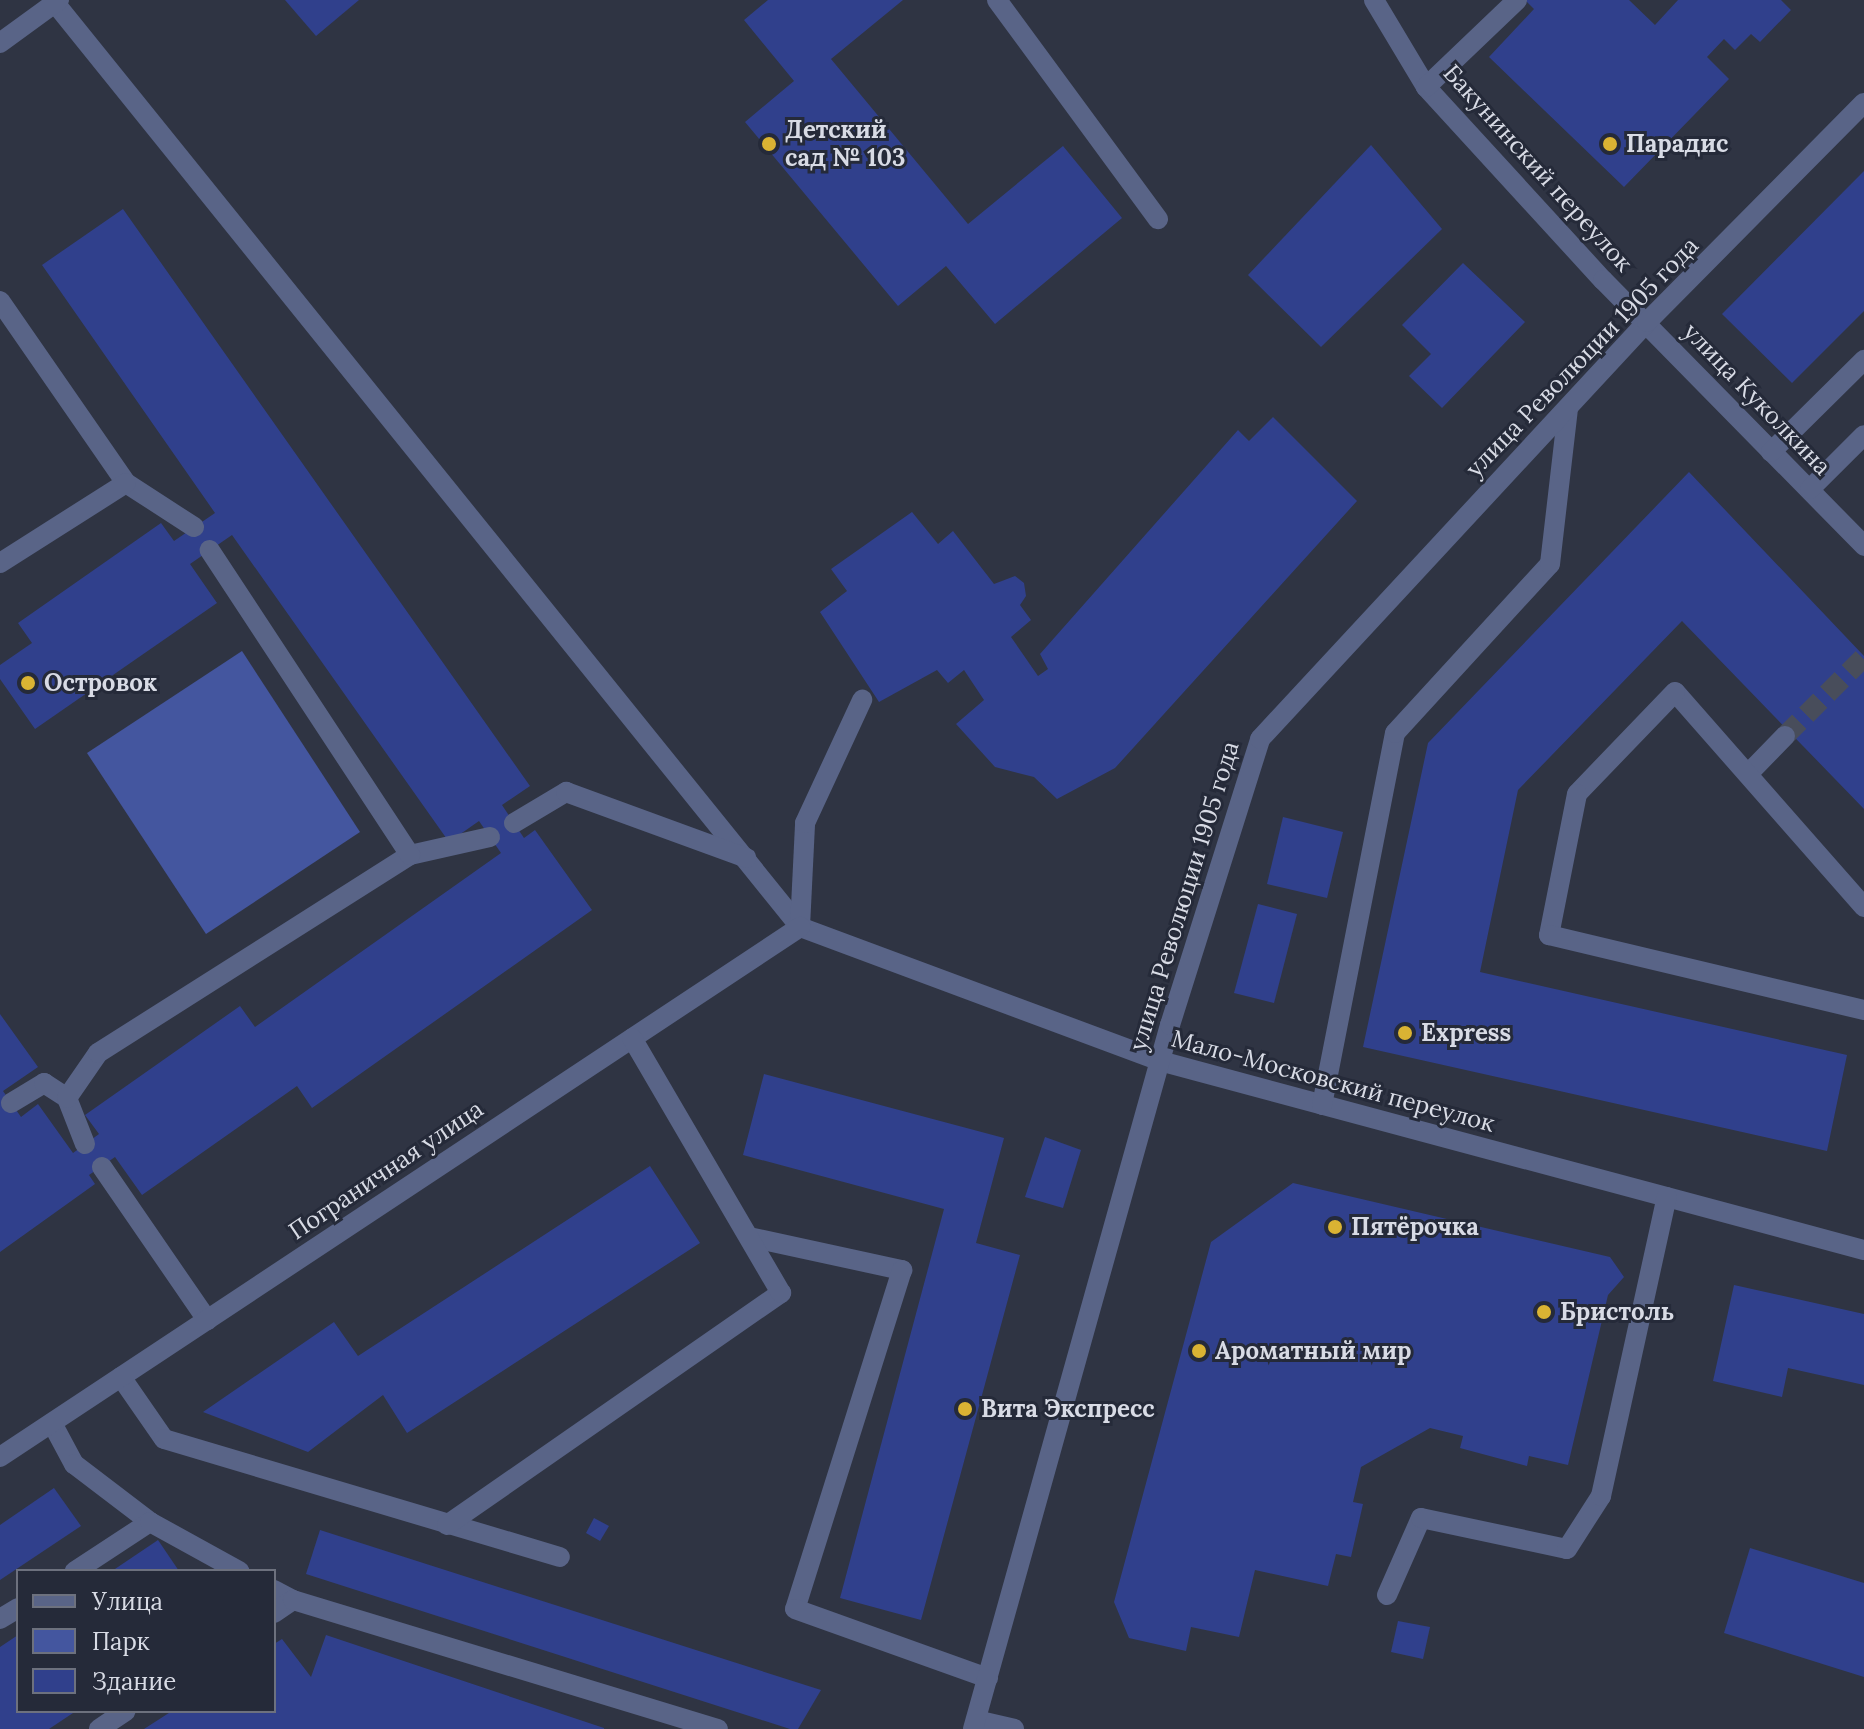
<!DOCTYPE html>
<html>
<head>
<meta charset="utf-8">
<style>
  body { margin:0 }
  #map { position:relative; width:1864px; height:1729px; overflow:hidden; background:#2f3443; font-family:Lora,serif }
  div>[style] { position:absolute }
  .green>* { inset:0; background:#44569f }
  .building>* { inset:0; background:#30408c }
  .minor-tunnel>* { height:20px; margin-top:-10px; transform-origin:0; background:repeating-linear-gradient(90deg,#484d5b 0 20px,transparent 0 30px) }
  .minor>* { height:20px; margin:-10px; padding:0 10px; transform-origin:10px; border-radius:10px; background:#596487 }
  .dots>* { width:22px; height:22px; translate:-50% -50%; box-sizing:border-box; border:4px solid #252a39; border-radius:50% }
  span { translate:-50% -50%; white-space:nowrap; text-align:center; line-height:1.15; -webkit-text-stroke:6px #252a39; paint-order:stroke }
  .poi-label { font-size:24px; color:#d8dbe5; font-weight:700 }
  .left { translate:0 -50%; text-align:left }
  .street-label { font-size:24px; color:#d8dbe5 }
  .legend { position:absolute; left:16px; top:1569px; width:260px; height:144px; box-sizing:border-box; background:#252a39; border:2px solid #6d717e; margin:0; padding:10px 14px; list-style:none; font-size:24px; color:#d8dbe5 }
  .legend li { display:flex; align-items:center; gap:16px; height:40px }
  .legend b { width:40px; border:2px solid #6d717e }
</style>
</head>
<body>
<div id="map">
  <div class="green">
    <i style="clip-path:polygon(242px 651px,360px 832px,206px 934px,87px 753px)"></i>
  </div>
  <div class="building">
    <i style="clip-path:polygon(285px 0,359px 0,316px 36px)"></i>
    <i style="clip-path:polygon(768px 0,903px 0,831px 59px,968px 224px,1063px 146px,1122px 218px,995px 324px,946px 266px,898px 306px,745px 122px,794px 81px,744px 20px)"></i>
    <i style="clip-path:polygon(1525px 0,1629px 0,1655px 25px,1678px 0,1781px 0,1791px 10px,1760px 42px,1751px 34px,1735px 50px,1724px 39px,1707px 57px,1729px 79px,1624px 187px,1489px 57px,1534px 9px)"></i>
    <i style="clip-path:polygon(1371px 145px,1442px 229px,1321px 347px,1248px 275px)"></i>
    <i style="clip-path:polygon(1864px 171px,1864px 311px,1792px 383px,1722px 314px)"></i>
    <i style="clip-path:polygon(123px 209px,530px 786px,502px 805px,524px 838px,535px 830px,592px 910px,312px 1108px,297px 1086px,142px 1195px,115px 1157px,89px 1175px,95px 1184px,0 1252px,0 1014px,38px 1067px,3px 1091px,21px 1117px,38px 1104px,73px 1153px,99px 1134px,85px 1115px,240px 1006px,255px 1027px,501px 853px,479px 821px,449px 842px,232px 535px,190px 564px,217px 603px,35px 729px,0 679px,0 665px,32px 643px,18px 623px,161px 523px,174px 541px,215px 513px,42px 265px)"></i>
    <i style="clip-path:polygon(1463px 263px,1525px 322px,1442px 408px,1409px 376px,1431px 354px,1402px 325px)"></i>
    <i style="clip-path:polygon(1273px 417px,1357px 501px,1115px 768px,1057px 799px,1034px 777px,995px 767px,956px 724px,984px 700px,964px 670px,948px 683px,937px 670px,879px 702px,820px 612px,847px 591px,831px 569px,912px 512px,938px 544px,953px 531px,994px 584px,1015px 576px,1024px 583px,1026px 596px,1020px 605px,1031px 620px,1011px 637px,1038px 676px,1048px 669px,1040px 654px,1238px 430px,1249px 441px)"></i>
    <i style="clip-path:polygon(1689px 472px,1864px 656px,1864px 809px,1682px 621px,1518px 790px,1480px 972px,1847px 1055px,1827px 1151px,1363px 1047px,1428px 743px)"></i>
    <i style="clip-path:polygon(1283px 817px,1343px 832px,1327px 898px,1267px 884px)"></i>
    <i style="clip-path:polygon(1258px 904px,1297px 914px,1274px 1003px,1234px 993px)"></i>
    <i style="clip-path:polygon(764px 1074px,1004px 1138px,976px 1243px,1020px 1255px,921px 1620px,840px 1598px,944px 1209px,743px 1155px)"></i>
    <i style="clip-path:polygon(1045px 1137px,1081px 1150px,1063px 1208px,1025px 1197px)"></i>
    <i style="clip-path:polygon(650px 1166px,700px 1243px,407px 1433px,383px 1395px,308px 1452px,203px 1412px,334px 1322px,358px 1356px)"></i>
    <i style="clip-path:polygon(1293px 1183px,1610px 1257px,1624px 1277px,1608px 1295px,1568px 1465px,1529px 1456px,1527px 1466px,1460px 1448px,1463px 1436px,1430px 1428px,1361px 1467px,1353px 1502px,1363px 1504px,1351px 1557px,1336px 1554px,1328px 1586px,1255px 1570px,1239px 1637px,1191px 1627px,1186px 1651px,1129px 1638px,1114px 1602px,1211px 1242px)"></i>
    <i style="clip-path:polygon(1734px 1285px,1864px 1314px,1864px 1385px,1788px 1368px,1782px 1397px,1713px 1381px)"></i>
    <i style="clip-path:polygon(54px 1488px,81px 1526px,0 1580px,0 1525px)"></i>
    <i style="clip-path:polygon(594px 1518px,609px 1526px,600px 1541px,586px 1533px)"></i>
    <i style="clip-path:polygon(320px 1530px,821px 1690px,798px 1729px,790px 1729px,306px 1574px)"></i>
    <i style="clip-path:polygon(158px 1540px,179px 1571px,112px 1571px)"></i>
    <i style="clip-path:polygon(1750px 1548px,1864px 1583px,1864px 1677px,1724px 1633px)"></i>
    <i style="clip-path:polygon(1398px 1621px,1430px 1627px,1423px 1659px,1391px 1652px)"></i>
    <i style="clip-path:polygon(18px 1635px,18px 1711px,76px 1711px,49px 1729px,0 1729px,0 1647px)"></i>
    <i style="clip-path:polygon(326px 1635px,604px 1728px,604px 1729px,144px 1729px,172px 1711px,274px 1711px,274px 1644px,282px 1639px,311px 1677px)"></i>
  </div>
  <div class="minor-tunnel">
    <i style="left:1785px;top:736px;width:112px;rotate:-45deg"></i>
  </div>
  <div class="minor">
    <i style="left:997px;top:0;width:272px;rotate:53.7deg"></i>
    <i style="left:1374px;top:0;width:101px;rotate:59.1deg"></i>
    <i style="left:1426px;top:87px;width:262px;rotate:47.5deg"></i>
    <i style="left:1603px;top:280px;width:373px;rotate:45.5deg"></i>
    <i style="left:55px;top:3px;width:1187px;rotate:51.12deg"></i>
    <i style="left:0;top:43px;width:73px;rotate:-36.1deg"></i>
    <i style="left:1426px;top:87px;width:126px;rotate:-43.7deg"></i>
    <i style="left:0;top:301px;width:221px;rotate:55.3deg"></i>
    <i style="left:126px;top:483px;width:81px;rotate:32.9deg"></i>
    <i style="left:1771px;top:452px;width:131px;rotate:-44.7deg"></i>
    <i style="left:1810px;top:489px;width:76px;rotate:-45deg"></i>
    <i style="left:0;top:563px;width:149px;rotate:-32.4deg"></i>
    <i style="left:1748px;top:774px;width:53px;rotate:-45.8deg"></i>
    <i style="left:514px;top:823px;width:61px;rotate:-30.8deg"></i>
    <i style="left:566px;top:792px;width:192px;rotate:20.1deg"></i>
    <i style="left:410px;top:855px;width:82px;rotate:-12.7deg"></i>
    <i style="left:1864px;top:907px;width:286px;rotate:-131.3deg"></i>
    <i style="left:1675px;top:692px;width:141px;rotate:133.9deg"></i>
    <i style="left:1577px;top:794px;width:144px;rotate:101.2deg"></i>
    <i style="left:1549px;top:935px;width:324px;rotate:13.4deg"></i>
    <i style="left:800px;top:927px;width:384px;rotate:20.4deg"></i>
    <i style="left:1160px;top:1061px;width:729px;rotate:15.03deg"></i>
    <i style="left:800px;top:927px;width:104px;rotate:-87.2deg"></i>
    <i style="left:805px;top:823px;width:136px;rotate:-65.1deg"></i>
    <i style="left:11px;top:1103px;width:39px;rotate:-31deg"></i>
    <i style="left:44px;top:1083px;width:27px;rotate:33deg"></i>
    <i style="left:1322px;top:1105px;width:379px;rotate:-78.9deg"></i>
    <i style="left:1395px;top:733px;width:229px;rotate:-47.5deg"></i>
    <i style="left:1550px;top:564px;width:157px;rotate:-83.4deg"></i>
    <i style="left:85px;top:1144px;width:49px;rotate:-111.4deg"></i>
    <i style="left:67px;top:1098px;width:55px;rotate:-55.4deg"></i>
    <i style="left:98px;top:1053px;width:370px;rotate:-32.4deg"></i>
    <i style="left:410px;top:855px;width:365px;rotate:-123.3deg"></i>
    <i style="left:102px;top:1167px;width:186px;rotate:55.5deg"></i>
    <i style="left:749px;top:1237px;width:157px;rotate:12.2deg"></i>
    <i style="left:902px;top:1270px;width:355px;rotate:107.5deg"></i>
    <i style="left:795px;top:1609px;width:205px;rotate:19.7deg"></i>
    <i style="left:121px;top:1377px;width:75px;rotate:55.3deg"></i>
    <i style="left:164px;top:1439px;width:413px;rotate:16.6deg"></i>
    <i style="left:52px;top:1423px;width:47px;rotate:61.8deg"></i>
    <i style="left:74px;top:1464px;width:96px;rotate:37.3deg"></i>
    <i style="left:150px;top:1522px;width:90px;rotate:146.8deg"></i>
    <i style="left:0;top:1457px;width:960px;rotate:-33.52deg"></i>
    <i style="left:150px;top:1522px;width:102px;rotate:28.8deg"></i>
    <i style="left:447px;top:1525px;width:407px;rotate:-34.8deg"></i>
    <i style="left:781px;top:1293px;width:295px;rotate:-120.3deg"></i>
    <i style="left:274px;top:1590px;width:21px;rotate:28deg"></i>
    <i style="left:293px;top:1600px;width:23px;rotate:146deg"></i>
    <i style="left:1387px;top:1595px;width:84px;rotate:-66.2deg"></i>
    <i style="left:1421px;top:1518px;width:149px;rotate:12deg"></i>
    <i style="left:1567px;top:1549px;width:63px;rotate:-57.3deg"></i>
    <i style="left:1601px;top:1496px;width:306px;rotate:-77.6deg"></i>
    <i style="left:293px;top:1600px;width:444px;rotate:16.9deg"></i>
    <i style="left:0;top:1619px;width:21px;rotate:-31deg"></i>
    <i style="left:976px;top:1720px;width:39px;rotate:13deg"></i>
    <i style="left:99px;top:1729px;width:32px;rotate:-34deg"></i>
    <i style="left:973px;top:1729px;width:731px;rotate:-74.37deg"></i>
    <i style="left:1170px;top:1025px;width:300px;rotate:-72.5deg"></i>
    <i style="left:1260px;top:739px;width:569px;rotate:-47.14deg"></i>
    <i style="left:1647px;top:322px;width:308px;rotate:-45.3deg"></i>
  </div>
  <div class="dots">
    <i style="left:769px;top:144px;background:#dab333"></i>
    <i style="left:1610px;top:144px;background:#dab333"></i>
    <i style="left:28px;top:683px;background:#dab333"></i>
    <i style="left:1405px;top:1033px;background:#dab333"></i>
    <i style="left:1335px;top:1227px;background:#dab333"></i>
    <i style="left:1544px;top:1312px;background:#dab333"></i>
    <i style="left:1199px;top:1351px;background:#dab333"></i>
    <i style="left:965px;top:1409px;background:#dab333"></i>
  </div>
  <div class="poi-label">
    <span class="left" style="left:785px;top:144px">Детский<br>сад № 103</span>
    <span class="left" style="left:1626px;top:144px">Парадис</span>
    <span class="left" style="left:44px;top:683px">Островок</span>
    <span class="left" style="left:1421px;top:1033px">Express</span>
    <span class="left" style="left:1351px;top:1227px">Пятёрочка</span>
    <span class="left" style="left:1560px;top:1312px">Бристоль</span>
    <span class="left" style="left:1215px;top:1351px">Ароматный мир</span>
    <span class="left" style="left:981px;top:1409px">Вита Экспресс</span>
  </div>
  <div class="street-label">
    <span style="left:1538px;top:168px;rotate:48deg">Бакунинский переулок</span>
    <span style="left:1582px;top:357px;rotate:-46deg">улица Революции 1905 года</span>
    <span style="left:1757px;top:399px;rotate:46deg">улица Куколкина</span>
    <span style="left:1184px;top:896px;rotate:-73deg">улица Революции 1905 года</span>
    <span style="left:1333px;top:1081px;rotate:15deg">Мало-Московский переулок</span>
    <span style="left:386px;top:1170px;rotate:-34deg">Пограничная улица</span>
  </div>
  <ul class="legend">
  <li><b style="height:10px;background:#596487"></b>Улица</li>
  <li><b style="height:22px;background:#44569f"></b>Парк</li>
  <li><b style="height:22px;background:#30408c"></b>Здание</li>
  </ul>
</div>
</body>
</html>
